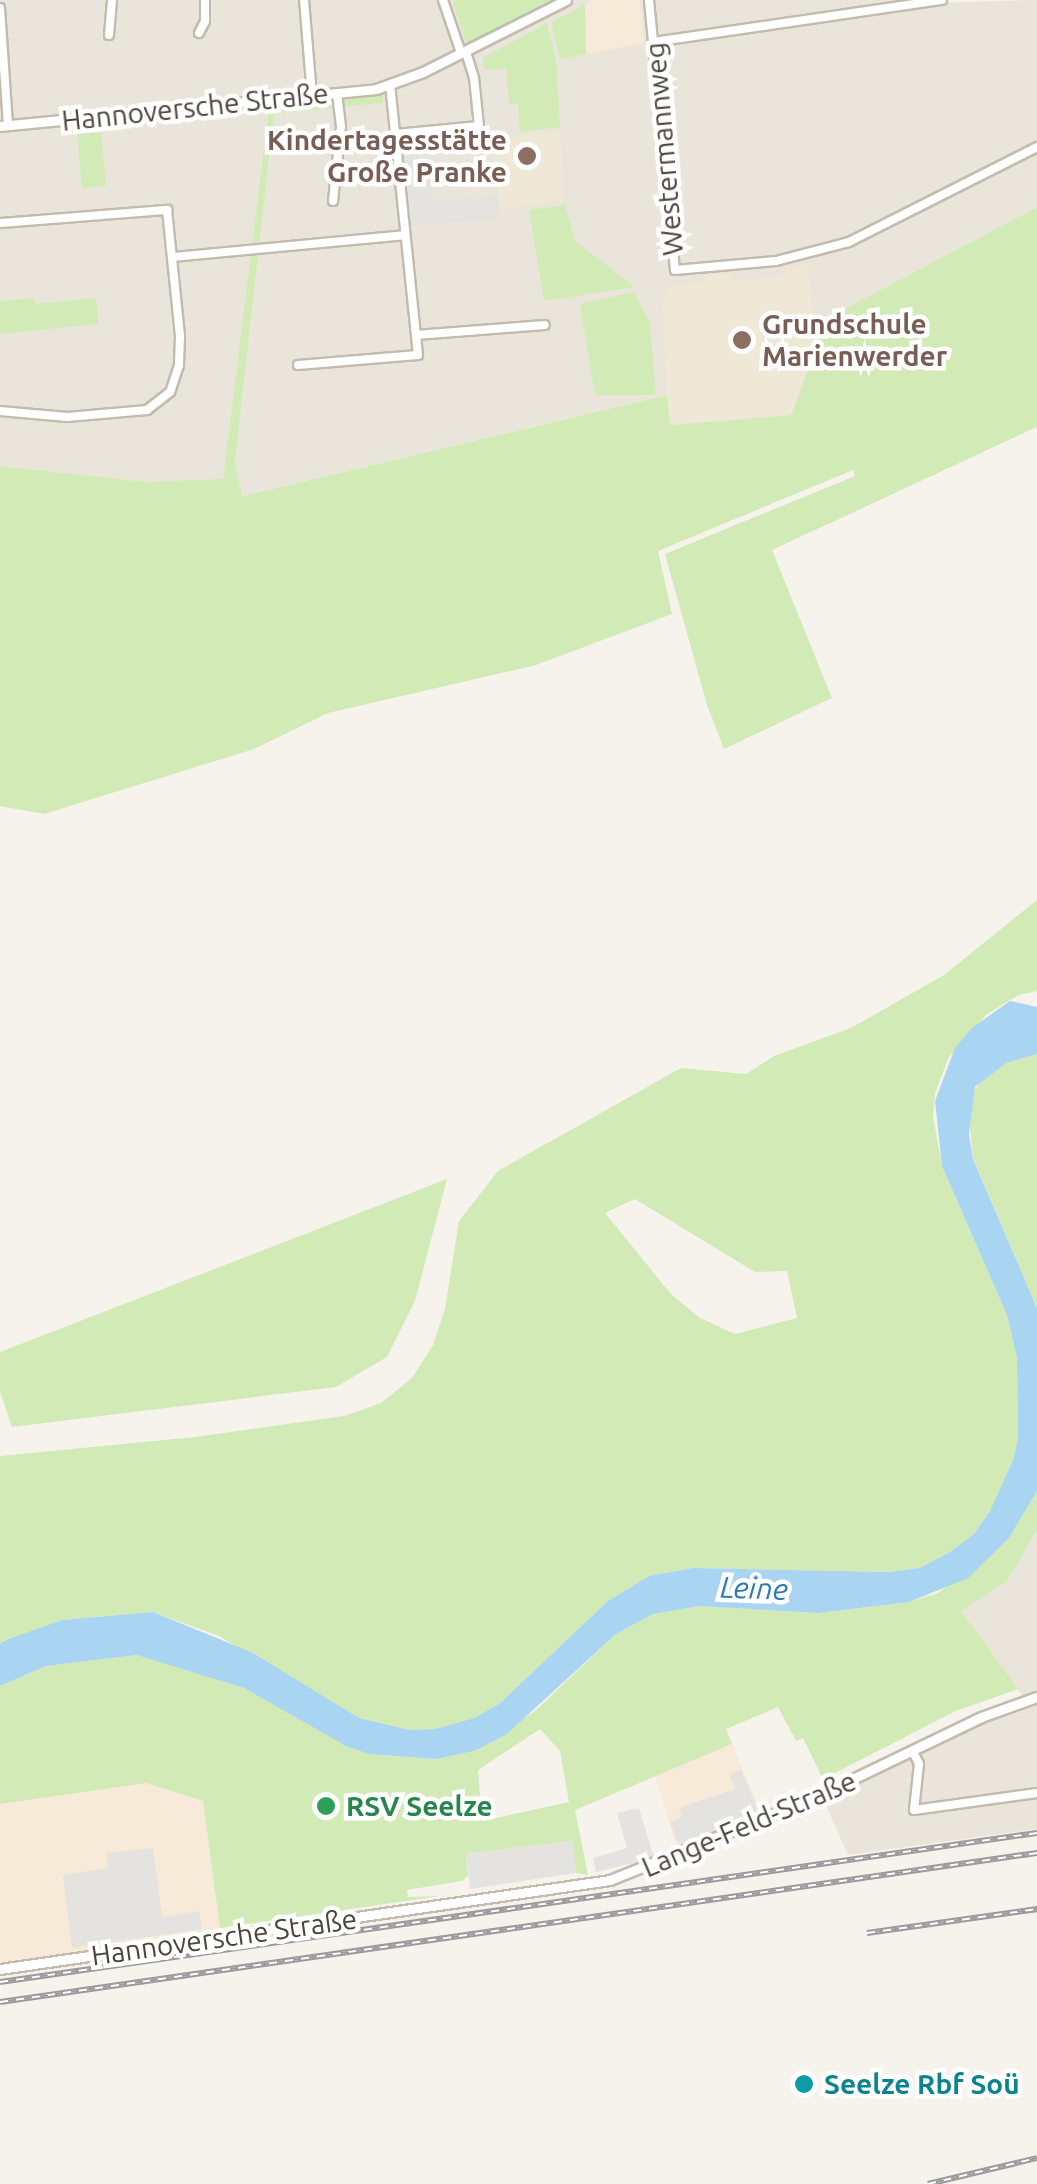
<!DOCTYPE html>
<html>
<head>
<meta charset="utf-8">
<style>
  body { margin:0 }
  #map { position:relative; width:1037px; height:2184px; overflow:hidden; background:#f6f3ec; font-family:Ubuntu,sans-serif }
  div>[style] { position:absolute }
  .residential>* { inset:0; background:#eae5da }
  .commercial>* { inset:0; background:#f7ead8 }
  .education>* { inset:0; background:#efe8d6 }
  .green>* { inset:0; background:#d2eab5 }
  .parking>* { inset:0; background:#e5e3e0 }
  .water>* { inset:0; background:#a9d4f2 }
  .roads { filter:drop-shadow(2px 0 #c2bbae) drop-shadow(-2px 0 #c2bbae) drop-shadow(0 2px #c2bbae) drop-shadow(0 -2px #c2bbae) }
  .minor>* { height:8px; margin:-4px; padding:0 4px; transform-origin:4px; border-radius:4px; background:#fff }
  .tertiary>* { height:9px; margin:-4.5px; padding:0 4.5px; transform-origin:4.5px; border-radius:4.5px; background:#fff }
  .rail>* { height:6px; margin-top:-3px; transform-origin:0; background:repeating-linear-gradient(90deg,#fff 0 8px,#9a9a9a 0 16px); box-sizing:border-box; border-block:2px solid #9a9a9a }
  .dots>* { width:28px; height:28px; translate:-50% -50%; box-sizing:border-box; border:5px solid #fff; border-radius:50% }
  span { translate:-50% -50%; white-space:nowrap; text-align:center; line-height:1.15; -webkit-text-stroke:9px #fff; paint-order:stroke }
  .street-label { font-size:28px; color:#4b4439 }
  .education-label { font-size:28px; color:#785e54; font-weight:700 }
  .right { translate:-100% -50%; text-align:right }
  .left { translate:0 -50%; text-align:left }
  .leisure-label { font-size:28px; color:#27864d; font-weight:700 }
  .culture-label { font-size:28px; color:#0d838f; font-weight:700 }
  .water-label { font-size:30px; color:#2e7ab2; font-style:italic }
</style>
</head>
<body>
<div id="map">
  <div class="residential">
    <i style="clip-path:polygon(0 0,452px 0,468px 43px,556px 0,895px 0,896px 4px,1037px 0,1037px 207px,818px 323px,792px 415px,666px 395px,241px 496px,235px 464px,274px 114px,383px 103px,383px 96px,269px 107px,223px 480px,149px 482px,0 466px)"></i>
    <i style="clip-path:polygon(1037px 1530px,1037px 1829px,848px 1855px,823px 1799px,985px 1720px,1029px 1705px,960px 1611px,1007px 1581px)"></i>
  </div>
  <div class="commercial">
    <i style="clip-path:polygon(594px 0,640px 0,644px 43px,586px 54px,582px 14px,585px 5px)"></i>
    <i style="clip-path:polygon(732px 1744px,761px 1813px,677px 1848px,655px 1776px)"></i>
    <i style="clip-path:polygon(146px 1783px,203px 1801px,221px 1936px,0 1967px,0 1804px)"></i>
  </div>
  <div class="education">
    <i style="clip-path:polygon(556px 131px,561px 136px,563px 201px,500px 210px,492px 140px)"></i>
    <i style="clip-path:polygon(808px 264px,812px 307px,822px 333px,792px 415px,669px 425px,662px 301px,671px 286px,706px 283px,706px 276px,730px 274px,731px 281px,786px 276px,786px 267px)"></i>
  </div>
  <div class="green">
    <i style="clip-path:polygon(452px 0,556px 0,467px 44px)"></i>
    <i style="clip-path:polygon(585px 5px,586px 54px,560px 59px,551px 22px)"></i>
    <i style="clip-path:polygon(547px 23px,556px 61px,560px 127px,520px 132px,518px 104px,509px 105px,506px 69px,484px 70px,483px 58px)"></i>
    <i style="clip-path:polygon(383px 95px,383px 103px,274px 114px,235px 463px,242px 496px,667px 395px,670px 425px,791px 415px,822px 333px,818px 323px,1037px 207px,1037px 427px,772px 550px,832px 698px,724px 749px,707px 705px,665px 554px,855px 476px,853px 470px,658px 551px,672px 614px,536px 665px,328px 713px,254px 749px,44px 814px,0 806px,0 466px,148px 482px,223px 479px,269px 107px)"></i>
    <i style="clip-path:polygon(101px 132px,106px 186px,82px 188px,77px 134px)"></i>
    <i style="clip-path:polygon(565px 205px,575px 241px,635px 287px,544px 301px,529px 210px)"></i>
    <i style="clip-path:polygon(634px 292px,650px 323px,656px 395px,595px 395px,580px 304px)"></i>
    <i style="clip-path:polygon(34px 298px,35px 304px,96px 298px,98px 324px,0 334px,0 301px)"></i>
    <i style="clip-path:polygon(evenodd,1037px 900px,1037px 991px,1019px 995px,987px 1014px,949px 1057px,935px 1093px,933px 1116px,942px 1166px,1007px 1315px,1017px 1358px,1018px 1439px,1013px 1460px,990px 1511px,974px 1534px,950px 1552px,920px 1568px,887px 1572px,693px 1568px,649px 1576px,608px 1601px,499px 1704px,474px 1718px,435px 1729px,410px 1730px,359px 1718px,219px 1636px,153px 1612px,62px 1620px,0 1644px,0 1456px,195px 1437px,344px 1416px,381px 1403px,412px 1378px,433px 1345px,445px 1309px,459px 1221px,498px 1171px,681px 1068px,746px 1074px,774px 1056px,851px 1028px,944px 975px,1037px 900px,635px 1199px,755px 1272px,787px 1271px,797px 1318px,735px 1334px,700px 1318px,671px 1294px,605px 1213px,635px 1199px)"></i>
    <i style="clip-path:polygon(1037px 1054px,1037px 1308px,973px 1158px,969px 1117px,972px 1093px,986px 1076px,1006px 1063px)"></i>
    <i style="clip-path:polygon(447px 1179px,415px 1301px,387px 1357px,336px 1387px,12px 1427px,0 1391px,0 1352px)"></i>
    <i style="clip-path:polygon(evenodd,1037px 1491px,1037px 1530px,1007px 1581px,961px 1611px,1018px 1689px,956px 1711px,823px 1779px,803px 1738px,796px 1741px,778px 1707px,726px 1729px,732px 1744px,575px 1810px,588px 1875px,576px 1873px,572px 1841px,466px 1854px,468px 1876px,462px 1881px,407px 1890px,408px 1897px,440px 1896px,220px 1928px,203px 1801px,146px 1783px,0 1804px,0 1686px,46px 1666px,137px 1655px,170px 1663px,244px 1688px,347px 1746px,369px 1754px,436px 1759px,474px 1751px,535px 1711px,616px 1634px,653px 1614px,699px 1606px,818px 1613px,909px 1602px,938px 1593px,1009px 1538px,1037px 1491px,540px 1729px,560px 1751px,569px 1802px,482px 1821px,478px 1770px,540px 1729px)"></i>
  </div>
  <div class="parking">
    <i style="clip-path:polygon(480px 130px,481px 139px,429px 144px,433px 198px,498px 197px,500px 218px,409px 227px,402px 144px,409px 143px,409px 137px)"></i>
    <i style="clip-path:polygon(741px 1769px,759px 1812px,679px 1845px,670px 1822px,682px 1817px,679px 1808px,735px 1789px,729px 1774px)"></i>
    <i style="clip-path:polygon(639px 1808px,654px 1858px,596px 1872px,593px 1858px,627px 1848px,617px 1813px)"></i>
    <i style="clip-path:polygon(572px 1841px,576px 1873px,470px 1889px,466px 1854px)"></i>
    <i style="clip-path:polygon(153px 1848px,162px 1917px,199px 1911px,202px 1929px,72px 1948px,63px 1875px,108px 1868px,106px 1853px)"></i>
  </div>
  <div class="water">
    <i style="clip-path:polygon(1010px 1001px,1037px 1007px,1037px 1054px,1006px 1063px,975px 1087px,969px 1134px,973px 1159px,1037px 1308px,1037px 1491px,1009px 1538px,968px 1578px,909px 1602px,818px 1613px,699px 1606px,653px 1614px,616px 1634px,507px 1734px,474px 1751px,436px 1759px,369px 1754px,346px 1746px,244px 1688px,137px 1655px,46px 1666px,0 1686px,0 1644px,9px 1639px,62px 1620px,153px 1612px,251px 1652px,359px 1718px,410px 1730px,435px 1729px,474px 1718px,499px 1704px,608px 1601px,649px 1576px,693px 1568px,888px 1572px,920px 1568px,950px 1552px,974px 1534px,990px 1511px,1013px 1460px,1018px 1439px,1017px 1358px,1007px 1315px,942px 1166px,935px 1101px,955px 1048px,972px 1028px)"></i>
  </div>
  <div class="roads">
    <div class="minor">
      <i style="left:304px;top:0;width:95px;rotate:85.2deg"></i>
      <i style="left:443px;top:0;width:56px;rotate:71.2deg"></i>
      <i style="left:649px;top:0;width:271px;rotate:84.5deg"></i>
      <i style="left:675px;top:270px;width:101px;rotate:-5.1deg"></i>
      <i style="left:776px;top:261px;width:75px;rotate:-14.6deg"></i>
      <i style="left:849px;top:242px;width:211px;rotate:-26.8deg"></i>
      <i style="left:0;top:8px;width:117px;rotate:86.1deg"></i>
      <i style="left:199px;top:33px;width:13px;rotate:-63deg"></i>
      <i style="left:205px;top:21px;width:21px;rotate:-90deg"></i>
      <i style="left:109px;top:35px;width:35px;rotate:-85deg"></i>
      <i style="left:654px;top:42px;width:291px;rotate:-8.3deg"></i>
      <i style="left:396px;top:134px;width:83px;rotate:-5.5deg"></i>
      <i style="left:479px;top:126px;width:48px;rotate:-95.9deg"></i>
      <i style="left:474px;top:78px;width:28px;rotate:-107deg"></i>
      <i style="left:333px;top:201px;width:75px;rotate:-83.9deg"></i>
      <i style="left:341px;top:126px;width:33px;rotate:-97deg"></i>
      <i style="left:0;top:223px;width:168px;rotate:-4.5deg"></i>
      <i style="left:167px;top:210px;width:127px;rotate:84.1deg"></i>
      <i style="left:180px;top:336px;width:29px;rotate:92deg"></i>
      <i style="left:179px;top:365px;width:28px;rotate:108deg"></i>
      <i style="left:170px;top:392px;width:29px;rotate:142deg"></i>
      <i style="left:147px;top:410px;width:80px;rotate:175deg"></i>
      <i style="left:67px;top:417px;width:67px;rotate:-174.9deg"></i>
      <i style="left:173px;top:257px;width:233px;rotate:-5.4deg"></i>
      <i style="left:416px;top:335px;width:129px;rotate:-4.4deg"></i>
      <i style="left:298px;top:365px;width:120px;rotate:-4.8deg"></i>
      <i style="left:418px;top:355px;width:271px;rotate:-95.9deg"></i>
      <i style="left:913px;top:1752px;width:13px;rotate:63deg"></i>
      <i style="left:919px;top:1764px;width:46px;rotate:96.2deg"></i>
      <i style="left:914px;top:1810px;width:124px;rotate:-7.9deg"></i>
    </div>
    <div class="tertiary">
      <i style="left:0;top:126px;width:378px;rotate:-5.6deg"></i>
      <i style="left:376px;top:89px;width:50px;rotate:-19.9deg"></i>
      <i style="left:423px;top:72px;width:160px;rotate:-26.7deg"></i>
      <i style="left:0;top:1969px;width:616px;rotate:-8.3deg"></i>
      <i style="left:610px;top:1880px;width:219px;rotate:-22deg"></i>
      <i style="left:813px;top:1798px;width:187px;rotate:-25.7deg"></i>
      <i style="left:981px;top:1717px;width:59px;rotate:-19.7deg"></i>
    </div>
  </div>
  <div class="rail">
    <i style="left:867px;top:1933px;width:172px;rotate:-8deg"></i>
    <i style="left:0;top:1982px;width:1048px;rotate:-8.18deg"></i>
    <i style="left:0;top:2002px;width:1048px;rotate:-8.18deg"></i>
    <i style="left:928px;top:2184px;width:112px;rotate:-13.4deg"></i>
  </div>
  <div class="dots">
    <i style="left:527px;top:156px;background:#8d6e63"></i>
    <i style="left:742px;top:340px;background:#8d6e63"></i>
    <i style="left:326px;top:1806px;background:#2e9e5b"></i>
    <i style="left:804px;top:2084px;background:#0f9aa8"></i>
  </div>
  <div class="street-label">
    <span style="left:195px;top:107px;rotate:-6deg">Hannoversche Straße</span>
    <span style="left:664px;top:149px;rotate:-95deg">Westermannweg</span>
    <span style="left:749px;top:1824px;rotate:-23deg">Lange-Feld-Straße</span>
    <span style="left:224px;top:1937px;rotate:-8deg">Hannoversche Straße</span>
  </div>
  <div class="education-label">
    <span class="right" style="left:507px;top:156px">Kindertagesstätte<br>Große Pranke</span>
    <span class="left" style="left:762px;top:340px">Grundschule<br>Marienwerder</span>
  </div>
  <div class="leisure-label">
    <span class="left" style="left:346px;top:1806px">RSV Seelze</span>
  </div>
  <div class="culture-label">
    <span class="left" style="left:824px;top:2084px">Seelze Rbf Soü</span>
  </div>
  <div class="water-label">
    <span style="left:754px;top:1588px;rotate:2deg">Leine</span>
  </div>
</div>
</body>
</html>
